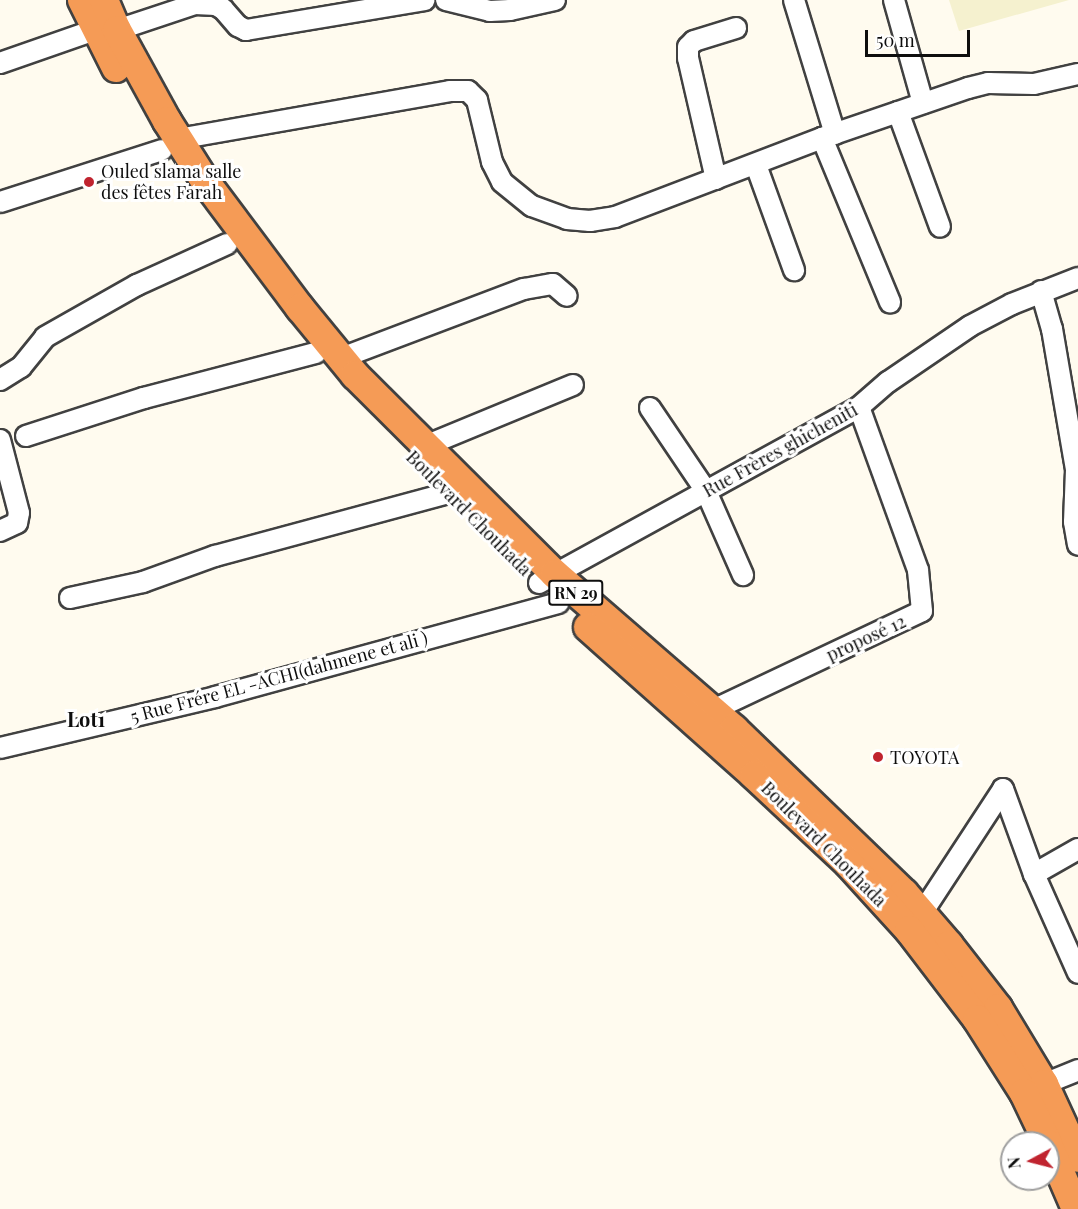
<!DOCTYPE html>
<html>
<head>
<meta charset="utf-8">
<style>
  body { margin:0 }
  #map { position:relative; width:1078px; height:1209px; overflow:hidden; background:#fffbef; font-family:"Playfair Display",serif }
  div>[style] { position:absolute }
  .farmland>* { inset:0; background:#f5f1cf }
  .roads { filter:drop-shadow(2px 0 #414141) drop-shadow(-2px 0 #414141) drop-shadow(0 2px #414141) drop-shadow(0 -2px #414141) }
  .minor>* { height:20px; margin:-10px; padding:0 10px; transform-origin:10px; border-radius:10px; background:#fff }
  .highway>* { height:28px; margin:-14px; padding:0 14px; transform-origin:14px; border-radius:14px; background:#f59b56 }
  .dots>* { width:16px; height:16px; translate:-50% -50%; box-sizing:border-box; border:3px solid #fff; border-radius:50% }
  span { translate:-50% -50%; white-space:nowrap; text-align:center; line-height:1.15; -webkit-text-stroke:6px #fff; paint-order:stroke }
  .shield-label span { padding:2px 4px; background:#fff; border:2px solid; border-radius:4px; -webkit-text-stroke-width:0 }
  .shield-label { font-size:16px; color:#0e0e0e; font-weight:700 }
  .poi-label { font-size:18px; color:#0e0e0e }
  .left { translate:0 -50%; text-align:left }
  .street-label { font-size:18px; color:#0e0e0e }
  .neighbourhood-label { font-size:20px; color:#0e0e0e; font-weight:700 }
  .north { position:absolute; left:1000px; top:1131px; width:60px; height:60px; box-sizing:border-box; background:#fff; border:2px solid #9f9f9f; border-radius:50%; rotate:263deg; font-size:16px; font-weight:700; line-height:24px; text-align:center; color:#0e0e0e }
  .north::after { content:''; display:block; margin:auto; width:21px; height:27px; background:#c0242f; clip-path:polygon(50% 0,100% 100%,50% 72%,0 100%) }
  .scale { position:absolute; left:865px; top:30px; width:105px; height:27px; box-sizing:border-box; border:3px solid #0e0e0e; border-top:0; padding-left:8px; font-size:18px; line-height:21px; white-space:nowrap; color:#0e0e0e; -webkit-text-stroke:4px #fff; paint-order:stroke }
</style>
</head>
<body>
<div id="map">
  <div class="farmland">
    <i style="clip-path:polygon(949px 0,1069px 0,959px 31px)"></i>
  </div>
  <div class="roads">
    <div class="minor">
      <i style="left:446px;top:0;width:45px;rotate:14deg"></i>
      <i style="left:490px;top:11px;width:20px;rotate:-3deg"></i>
      <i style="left:510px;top:10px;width:46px;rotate:-12.5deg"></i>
      <i style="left:794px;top:0;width:140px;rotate:73deg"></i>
      <i style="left:894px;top:0;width:107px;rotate:74.3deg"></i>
      <i style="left:117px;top:30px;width:82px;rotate:-18.4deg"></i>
      <i style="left:195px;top:4px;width:21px;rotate:3deg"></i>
      <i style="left:216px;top:5px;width:8px;rotate:30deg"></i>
      <i style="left:223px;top:9px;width:23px;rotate:49deg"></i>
      <i style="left:238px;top:26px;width:9px;rotate:27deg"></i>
      <i style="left:246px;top:30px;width:181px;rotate:-9.5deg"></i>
      <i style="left:0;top:63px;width:101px;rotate:-19.2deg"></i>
      <i style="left:898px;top:112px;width:122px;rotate:69.9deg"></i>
      <i style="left:822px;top:138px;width:178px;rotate:67.5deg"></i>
      <i style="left:178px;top:139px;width:276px;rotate:-10deg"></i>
      <i style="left:450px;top:91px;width:18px"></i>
      <i style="left:468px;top:91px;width:13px;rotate:45deg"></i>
      <i style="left:477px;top:100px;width:64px;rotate:76.4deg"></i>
      <i style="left:492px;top:162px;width:22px;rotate:63deg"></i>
      <i style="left:502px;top:182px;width:38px;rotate:39deg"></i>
      <i style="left:532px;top:206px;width:37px;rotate:20deg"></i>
      <i style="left:567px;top:219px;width:23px;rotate:5deg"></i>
      <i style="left:590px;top:221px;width:25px;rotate:-9deg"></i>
      <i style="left:615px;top:217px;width:222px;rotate:-20.9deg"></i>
      <i style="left:822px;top:138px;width:154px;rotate:-18.9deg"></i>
      <i style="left:968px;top:88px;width:21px;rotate:-14deg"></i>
      <i style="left:988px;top:83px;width:46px;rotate:1.2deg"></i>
      <i style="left:1034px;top:84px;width:45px;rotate:-12.8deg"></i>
      <i style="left:756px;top:165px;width:112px;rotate:70.1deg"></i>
      <i style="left:716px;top:179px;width:124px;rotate:-103deg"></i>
      <i style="left:688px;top:58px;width:11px;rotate:-90deg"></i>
      <i style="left:688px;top:47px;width:8px;rotate:-45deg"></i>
      <i style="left:694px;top:41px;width:44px;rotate:-17.2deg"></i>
      <i style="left:0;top:202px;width:170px;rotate:-17.8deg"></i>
      <i style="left:1041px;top:291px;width:40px;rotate:74deg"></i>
      <i style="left:1052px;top:329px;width:143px;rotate:80.3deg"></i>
      <i style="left:1076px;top:470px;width:52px;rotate:92.2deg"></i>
      <i style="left:1074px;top:522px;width:23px;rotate:80deg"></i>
      <i style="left:341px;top:358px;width:196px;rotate:-20.7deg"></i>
      <i style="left:524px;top:289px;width:29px;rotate:-10deg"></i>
      <i style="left:553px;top:284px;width:18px;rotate:41deg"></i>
      <i style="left:0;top:380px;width:25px;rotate:-32deg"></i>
      <i style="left:21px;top:367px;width:38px;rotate:-51deg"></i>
      <i style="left:45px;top:337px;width:106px;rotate:-29.5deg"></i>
      <i style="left:137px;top:285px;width:99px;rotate:-24.5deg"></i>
      <i style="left:650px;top:408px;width:100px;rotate:56deg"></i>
      <i style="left:706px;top:491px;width:92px;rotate:66.2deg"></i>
      <i style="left:26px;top:436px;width:124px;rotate:-17.9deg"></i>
      <i style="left:144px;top:398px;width:178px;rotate:-14.7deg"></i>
      <i style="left:0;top:440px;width:75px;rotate:75.4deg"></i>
      <i style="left:19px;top:513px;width:10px;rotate:101deg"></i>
      <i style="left:17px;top:523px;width:19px;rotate:155deg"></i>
      <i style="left:425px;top:446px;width:160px;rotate:-22.4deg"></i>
      <i style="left:539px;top:583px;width:365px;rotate:-28.8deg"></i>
      <i style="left:859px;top:407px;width:38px;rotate:-41deg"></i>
      <i style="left:888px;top:382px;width:99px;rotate:-34.3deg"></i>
      <i style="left:970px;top:326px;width:47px;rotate:-27.6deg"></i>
      <i style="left:1012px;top:304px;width:71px;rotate:-21.5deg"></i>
      <i style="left:70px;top:598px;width:75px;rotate:-12.4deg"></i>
      <i style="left:143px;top:582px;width:77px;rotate:-19.9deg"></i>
      <i style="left:215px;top:556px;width:241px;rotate:-15.1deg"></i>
      <i style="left:713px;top:710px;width:231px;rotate:-25.3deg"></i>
      <i style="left:922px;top:611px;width:41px;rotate:-95.6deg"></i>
      <i style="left:918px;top:570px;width:173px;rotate:-109.9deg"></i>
      <i style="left:0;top:748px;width:221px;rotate:-13.3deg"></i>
      <i style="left:215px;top:697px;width:356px;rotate:-15.3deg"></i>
      <i style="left:1078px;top:849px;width:51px;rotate:150.4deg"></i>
      <i style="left:1034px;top:874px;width:108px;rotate:66deg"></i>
      <i style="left:922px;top:913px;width:148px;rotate:-56.8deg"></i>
      <i style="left:1003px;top:789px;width:90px;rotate:70deg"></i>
      <i style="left:1044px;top:1084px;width:37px;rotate:-22deg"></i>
    </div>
    <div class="highway">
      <i style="left:82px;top:0;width:76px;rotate:63.4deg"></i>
      <i style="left:104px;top:0;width:33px;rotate:67deg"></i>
      <i style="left:117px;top:30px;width:104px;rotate:61.2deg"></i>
      <i style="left:167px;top:121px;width:71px;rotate:57.7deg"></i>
      <i style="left:205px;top:181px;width:159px;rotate:53.2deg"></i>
      <i style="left:300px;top:308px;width:87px;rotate:50.6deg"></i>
      <i style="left:355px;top:375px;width:282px;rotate:44.9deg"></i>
      <i style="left:555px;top:574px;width:237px;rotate:40.9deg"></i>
      <i style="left:734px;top:729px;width:236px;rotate:44deg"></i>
      <i style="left:904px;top:893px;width:69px;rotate:49.1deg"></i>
      <i style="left:949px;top:945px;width:80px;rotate:52.1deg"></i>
      <i style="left:998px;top:1008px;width:89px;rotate:58.8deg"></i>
      <i style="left:1044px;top:1084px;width:81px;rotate:65.3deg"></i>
      <i style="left:588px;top:627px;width:222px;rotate:41.7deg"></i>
      <i style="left:754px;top:775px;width:129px;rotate:43.1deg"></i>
      <i style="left:848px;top:863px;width:91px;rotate:47.7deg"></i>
      <i style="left:909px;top:930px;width:112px;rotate:52.6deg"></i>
      <i style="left:977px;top:1019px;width:88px;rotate:57.6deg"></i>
      <i style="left:1024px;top:1093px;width:55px;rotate:64.4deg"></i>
      <i style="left:1048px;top:1144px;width:71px;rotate:66.7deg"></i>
    </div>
  </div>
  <div class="dots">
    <i style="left:89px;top:182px;background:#c0242f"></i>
    <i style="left:878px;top:757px;background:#c0242f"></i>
  </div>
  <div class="shield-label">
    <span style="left:576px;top:593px">RN 29</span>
  </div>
  <div class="poi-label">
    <span class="left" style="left:101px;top:182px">Ouled slama salle<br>des fêtes Farah</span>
    <span class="left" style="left:890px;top:757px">TOYOTA</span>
  </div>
  <div class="street-label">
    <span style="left:780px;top:450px;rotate:-29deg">Rue Frères ghicheniti</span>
    <span style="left:469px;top:513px;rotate:45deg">Boulevard Chouhada</span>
    <span style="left:866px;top:638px;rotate:-25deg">proposé 12</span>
    <span style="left:279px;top:677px;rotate:-15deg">5 Rue Frére EL -ACHI(dahmene et ali )</span>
    <span style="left:824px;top:844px;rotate:45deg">Boulevard Chouhada</span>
  </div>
  <div class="neighbourhood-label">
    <span style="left:86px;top:718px">Lot1</span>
  </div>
  <div class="north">N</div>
  <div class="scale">50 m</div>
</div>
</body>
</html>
